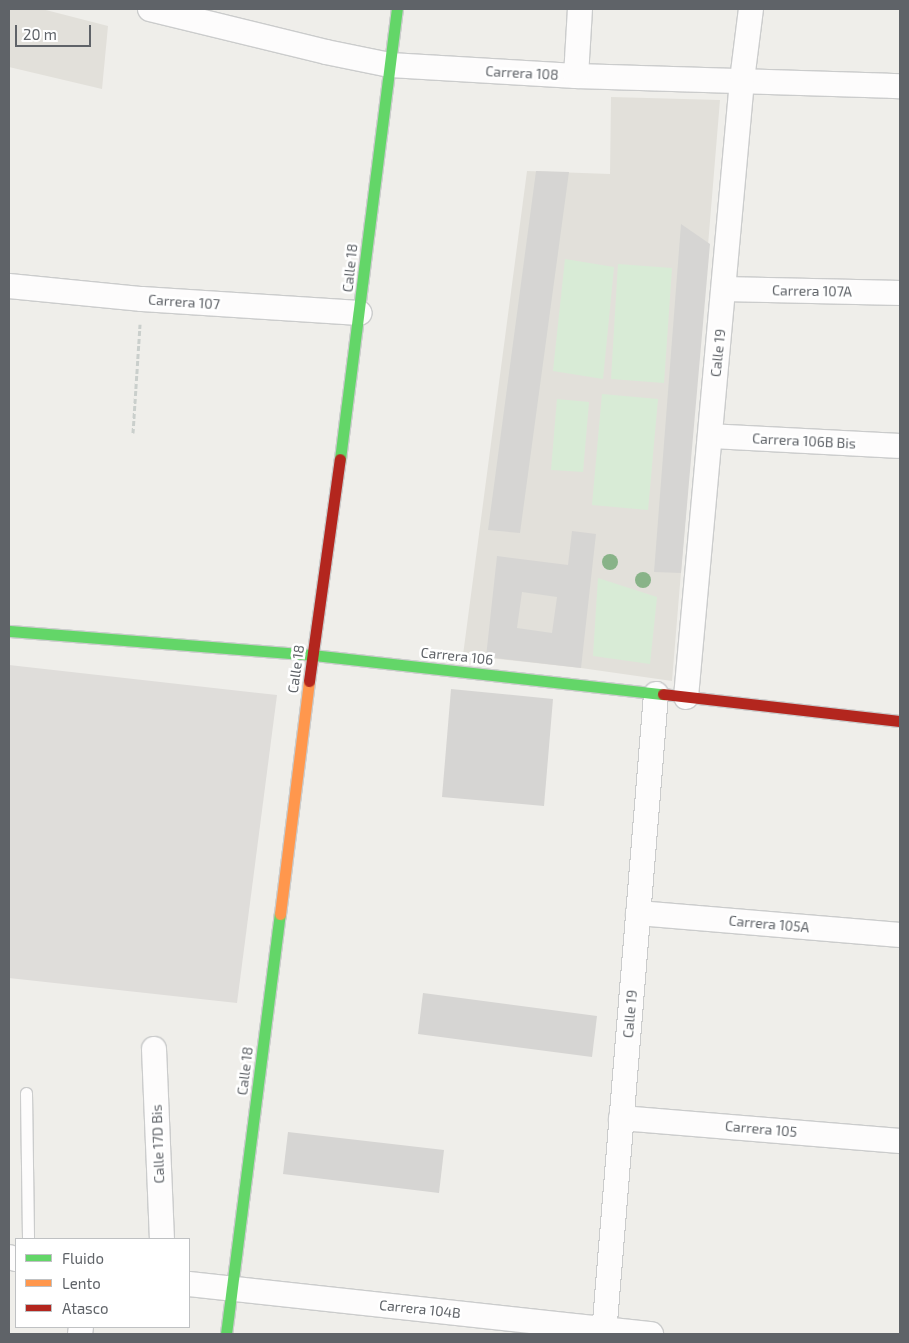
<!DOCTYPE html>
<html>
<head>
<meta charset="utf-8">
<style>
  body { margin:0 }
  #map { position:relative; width:909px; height:1343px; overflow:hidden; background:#efeeea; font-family:"Exo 2",sans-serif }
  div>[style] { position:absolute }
  .industrial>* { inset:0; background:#dfddda }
  .education>* { inset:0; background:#e2e0da }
  .green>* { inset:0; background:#d8ebd6 }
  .building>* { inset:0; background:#d6d5d3 }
  .path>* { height:3px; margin-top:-1.5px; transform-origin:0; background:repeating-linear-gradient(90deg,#cacfcc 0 5px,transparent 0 7.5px) }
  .roads { filter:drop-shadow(1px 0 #cbcccc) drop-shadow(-1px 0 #cbcccc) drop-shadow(0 1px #cbcccc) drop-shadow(0 -1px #cbcccc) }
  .lane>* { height:11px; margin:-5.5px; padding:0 5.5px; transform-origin:5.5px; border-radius:5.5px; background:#fdfcfc }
  .street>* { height:24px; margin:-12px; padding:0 12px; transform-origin:12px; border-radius:12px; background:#fdfcfc }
  .fast>* { height:11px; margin:-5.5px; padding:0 5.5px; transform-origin:5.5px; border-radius:5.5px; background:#63d668 }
  .slow>* { height:11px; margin:-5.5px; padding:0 5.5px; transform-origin:5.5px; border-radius:5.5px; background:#ff974d }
  .jam>* { height:11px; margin:-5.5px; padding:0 5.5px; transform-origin:5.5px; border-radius:5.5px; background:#b3261e }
  .trees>* { width:16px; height:16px; margin:-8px; border-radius:50%; background:#88b388 }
  span { translate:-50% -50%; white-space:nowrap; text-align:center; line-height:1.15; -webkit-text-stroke:5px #fff; paint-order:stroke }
  .street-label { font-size:14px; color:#5f6368 }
  .frame { position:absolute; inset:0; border:10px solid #5f6368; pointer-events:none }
  .legend { position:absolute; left:15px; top:1238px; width:175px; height:90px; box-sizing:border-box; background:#fff; border:1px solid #bfc1c3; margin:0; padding:6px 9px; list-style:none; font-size:15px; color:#5f6368 }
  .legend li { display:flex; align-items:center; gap:10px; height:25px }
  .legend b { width:25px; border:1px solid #bfc1c3 }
  .scale { position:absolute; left:15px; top:25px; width:76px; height:22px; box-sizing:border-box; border:2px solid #5f6368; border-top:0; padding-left:6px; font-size:15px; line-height:18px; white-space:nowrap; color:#5f6368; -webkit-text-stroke:4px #fff; paint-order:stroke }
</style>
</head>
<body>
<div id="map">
  <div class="industrial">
    <i style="clip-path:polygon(9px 665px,277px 695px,237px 1003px,9px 978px)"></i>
  </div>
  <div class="education">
    <i style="clip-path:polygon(9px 9px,42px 9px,108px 26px,102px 89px,9px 67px)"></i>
    <i style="clip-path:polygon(611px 97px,720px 100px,672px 681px,581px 668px,463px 655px,527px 171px,610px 174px)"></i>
  </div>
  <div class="green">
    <i style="clip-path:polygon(565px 259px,614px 267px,603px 379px,553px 371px)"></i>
    <i style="clip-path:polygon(618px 264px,672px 268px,664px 383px,611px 379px)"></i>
    <i style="clip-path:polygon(602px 394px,658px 399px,648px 510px,592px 505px)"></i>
    <i style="clip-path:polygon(557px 399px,589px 402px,583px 472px,551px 470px)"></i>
    <i style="clip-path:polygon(598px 578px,657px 597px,650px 664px,593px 656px)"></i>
  </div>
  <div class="building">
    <i style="clip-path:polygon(536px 171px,569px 172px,520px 533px,488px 530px)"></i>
    <i style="clip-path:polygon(681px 224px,710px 244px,681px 573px,654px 572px)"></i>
    <i style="clip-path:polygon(evenodd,572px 531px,596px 534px,581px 668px,486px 657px,497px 556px,568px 565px,572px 531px,522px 592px,557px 597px,552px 633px,517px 628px,522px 592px)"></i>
    <i style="clip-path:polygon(451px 689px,553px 699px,544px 806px,442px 797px)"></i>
    <i style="clip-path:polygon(423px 993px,597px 1016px,592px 1057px,418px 1034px)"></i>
    <i style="clip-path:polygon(288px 1132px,444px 1150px,439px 1193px,283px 1174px)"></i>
  </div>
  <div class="path">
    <i style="left:133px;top:433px;width:109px;rotate:-86.3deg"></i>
  </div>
  <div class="roads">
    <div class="lane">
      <i style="left:26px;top:1093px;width:146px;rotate:89.2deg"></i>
    </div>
    <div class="street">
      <i style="left:150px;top:9px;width:181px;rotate:13.7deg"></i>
      <i style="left:326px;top:52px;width:65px;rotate:11.5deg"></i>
      <i style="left:390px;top:65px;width:186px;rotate:3.4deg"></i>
      <i style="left:576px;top:76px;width:324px;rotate:1.8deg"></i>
      <i style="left:576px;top:76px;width:67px;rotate:-86.6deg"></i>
      <i style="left:9px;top:286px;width:134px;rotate:5.6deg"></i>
      <i style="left:142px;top:299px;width:218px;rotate:3.7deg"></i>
      <i style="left:724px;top:289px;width:176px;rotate:1.3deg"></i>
      <i style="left:710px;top:436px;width:188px;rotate:3deg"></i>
      <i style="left:686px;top:697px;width:620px;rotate:-84.81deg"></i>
      <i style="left:742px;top:80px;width:72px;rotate:-82.8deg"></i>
      <i style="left:638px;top:913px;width:263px;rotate:4.8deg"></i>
      <i style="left:154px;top:1049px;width:190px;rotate:87.6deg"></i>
      <i style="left:621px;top:1118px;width:280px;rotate:4.7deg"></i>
      <i style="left:9px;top:1257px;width:7px;rotate:16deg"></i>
      <i style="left:189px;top:1284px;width:465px;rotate:6.2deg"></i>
      <i style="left:80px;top:1334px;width:7px;rotate:-82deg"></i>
      <i style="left:604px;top:1334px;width:642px;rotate:-85.35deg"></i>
    </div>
    <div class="fast">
      <i style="left:340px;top:459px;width:454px;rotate:-82.8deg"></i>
      <i style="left:9px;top:631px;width:305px;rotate:4.5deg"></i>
      <i style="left:313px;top:655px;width:352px;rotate:6.4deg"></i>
      <i style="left:226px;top:1334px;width:423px;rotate:-82.7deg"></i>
    </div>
    <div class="slow">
      <i style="left:280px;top:914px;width:235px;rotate:-82.9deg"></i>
    </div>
    <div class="jam">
      <i style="left:309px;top:681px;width:224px;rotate:-82.1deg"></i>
      <i style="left:663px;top:694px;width:239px;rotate:6.5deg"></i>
    </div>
  </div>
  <div class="trees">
    <i style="left:610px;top:562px"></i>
    <i style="left:643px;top:580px"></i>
  </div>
  <div class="street-label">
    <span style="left:522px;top:73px;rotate:3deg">Carrera 108</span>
    <span style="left:350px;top:268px;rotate:-84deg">Calle 18</span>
    <span style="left:812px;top:291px;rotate:1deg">Carrera 107A</span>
    <span style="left:184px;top:302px;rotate:4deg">Carrera 107</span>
    <span style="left:718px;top:353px;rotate:-84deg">Calle 19</span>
    <span style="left:804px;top:441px;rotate:3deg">Carrera 106B Bis</span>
    <span style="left:457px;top:656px;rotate:6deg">Carrera 106</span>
    <span style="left:296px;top:669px;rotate:-82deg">Calle 18</span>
    <span style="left:769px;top:924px;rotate:5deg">Carrera 105A</span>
    <span style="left:630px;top:1014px;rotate:-85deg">Calle 19</span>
    <span style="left:245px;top:1071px;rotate:-83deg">Calle 18</span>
    <span style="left:761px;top:1129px;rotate:5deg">Carrera 105</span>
    <span style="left:158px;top:1144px;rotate:-92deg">Calle 17D Bis</span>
    <span style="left:420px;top:1309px;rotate:6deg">Carrera 104B</span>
  </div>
  <div class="frame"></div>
  <ul class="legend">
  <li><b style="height:6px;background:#63d668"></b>Fluido</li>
  <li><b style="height:6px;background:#ff974d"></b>Lento</li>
  <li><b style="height:6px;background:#b3261e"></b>Atasco</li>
  </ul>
  <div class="scale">20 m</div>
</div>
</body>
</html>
